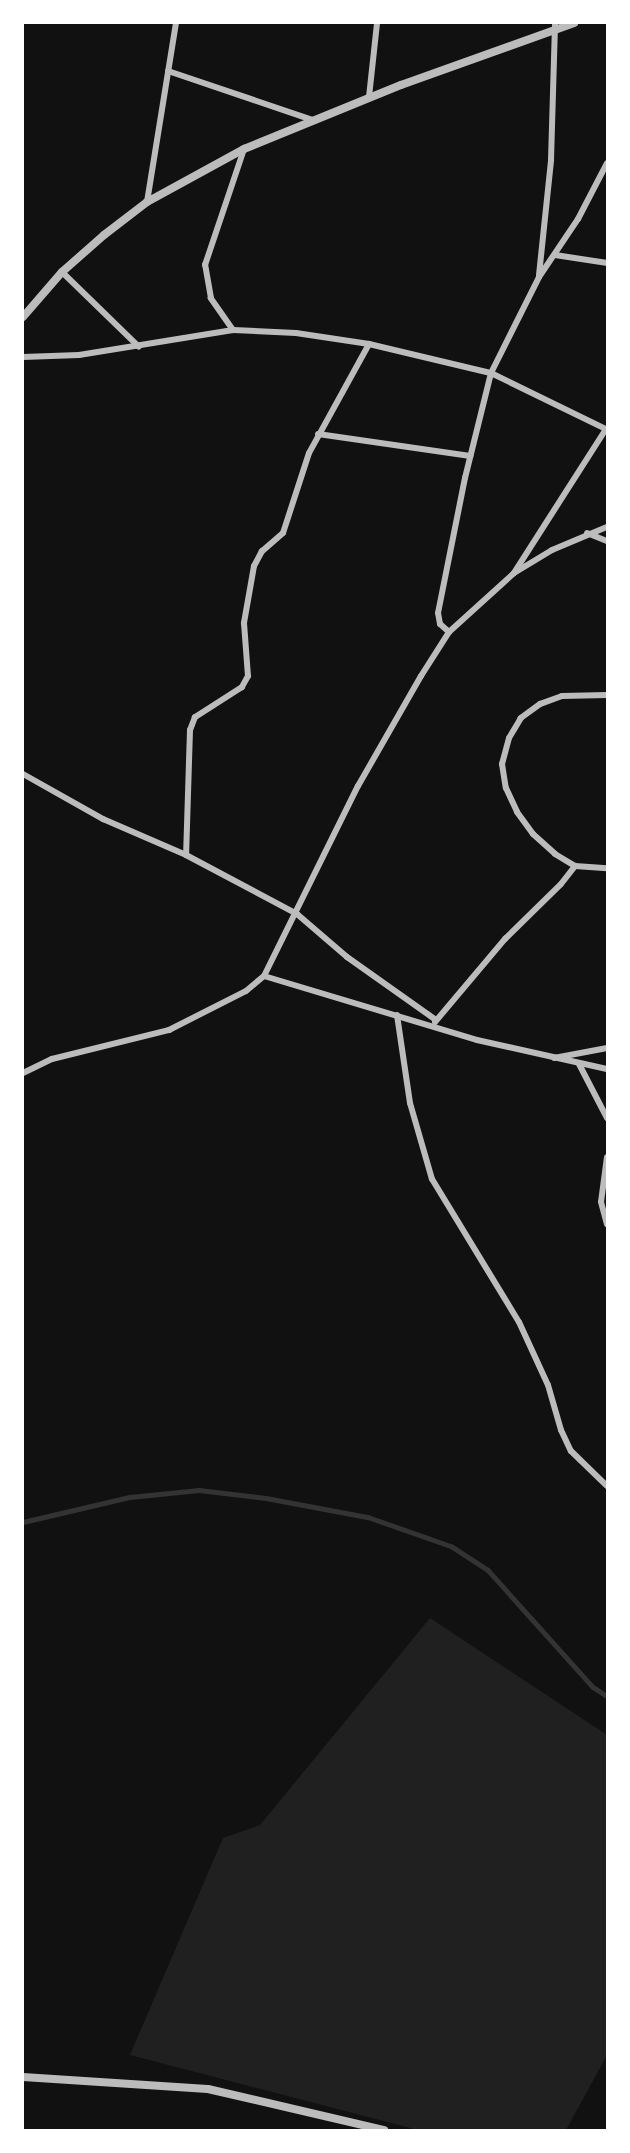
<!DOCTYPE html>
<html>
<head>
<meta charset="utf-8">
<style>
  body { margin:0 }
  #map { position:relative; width:630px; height:2153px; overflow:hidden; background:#111; font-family:"Titillium Web",sans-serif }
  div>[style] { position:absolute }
  .green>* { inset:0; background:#202020 }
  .stream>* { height:4.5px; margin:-2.25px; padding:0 2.25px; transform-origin:2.25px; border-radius:2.25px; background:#333 }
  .minor>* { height:6px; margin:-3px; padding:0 3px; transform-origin:3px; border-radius:3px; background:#bcbcbc }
  .tertiary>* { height:8px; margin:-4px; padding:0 4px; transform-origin:4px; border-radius:4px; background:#bcbcbc }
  span { translate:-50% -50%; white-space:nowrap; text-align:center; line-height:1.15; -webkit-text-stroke:7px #fff; paint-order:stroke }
  .frame { position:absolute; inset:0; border:24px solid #fff; pointer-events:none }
</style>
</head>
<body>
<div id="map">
  <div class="green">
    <i style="clip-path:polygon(430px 1618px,607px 1735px,607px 2055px,566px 2130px,418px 2130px,130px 2055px,223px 1838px,260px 1825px)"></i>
  </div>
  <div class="stream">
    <i style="left:23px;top:1522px;width:110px;rotate:-13.2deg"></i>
    <i style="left:130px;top:1497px;width:69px;rotate:-5.8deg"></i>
    <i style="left:199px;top:1490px;width:67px;rotate:6.8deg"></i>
    <i style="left:266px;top:1498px;width:104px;rotate:10.6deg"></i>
    <i style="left:368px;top:1517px;width:88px;rotate:19.3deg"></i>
    <i style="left:451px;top:1546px;width:44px;rotate:33deg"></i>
    <i style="left:488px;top:1570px;width:157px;rotate:48.1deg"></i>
    <i style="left:593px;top:1687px;width:17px;rotate:33deg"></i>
  </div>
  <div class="minor">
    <i style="left:168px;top:71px;width:153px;rotate:18.7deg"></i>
    <i style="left:369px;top:97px;width:74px;rotate:-83.8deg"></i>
    <i style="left:147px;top:202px;width:181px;rotate:-80.8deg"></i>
    <i style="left:555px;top:255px;width:53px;rotate:8.7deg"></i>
    <i style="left:62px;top:272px;width:107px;rotate:44.2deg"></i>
    <i style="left:539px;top:275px;width:116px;rotate:-84deg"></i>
    <i style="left:551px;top:160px;width:137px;rotate:-88.3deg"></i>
    <i style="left:233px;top:330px;width:39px;rotate:-125deg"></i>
    <i style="left:211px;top:298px;width:34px;rotate:-100deg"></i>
    <i style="left:205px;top:265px;width:122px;rotate:-71.4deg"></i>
    <i style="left:369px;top:344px;width:124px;rotate:118.8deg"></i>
    <i style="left:309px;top:453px;width:84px;rotate:108deg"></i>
    <i style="left:283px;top:533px;width:28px;rotate:139deg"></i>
    <i style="left:262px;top:551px;width:17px;rotate:118deg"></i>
    <i style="left:254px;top:566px;width:58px;rotate:100deg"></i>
    <i style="left:244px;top:623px;width:53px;rotate:85.7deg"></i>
    <i style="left:248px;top:676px;width:13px;rotate:119deg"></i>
    <i style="left:242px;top:687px;width:56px;rotate:147.4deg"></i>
    <i style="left:195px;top:717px;width:14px;rotate:111deg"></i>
    <i style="left:190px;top:730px;width:125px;rotate:91.8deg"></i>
    <i style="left:186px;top:855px;width:126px;rotate:28deg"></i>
    <i style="left:297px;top:914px;width:66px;rotate:40.7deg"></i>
    <i style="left:347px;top:957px;width:109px;rotate:35.3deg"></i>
    <i style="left:23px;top:357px;width:56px;rotate:-2deg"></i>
    <i style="left:79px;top:355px;width:156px;rotate:-9.2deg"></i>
    <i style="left:233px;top:330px;width:63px;rotate:2.7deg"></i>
    <i style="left:296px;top:333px;width:74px;rotate:8.6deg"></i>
    <i style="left:369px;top:344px;width:125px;rotate:13.4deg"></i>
    <i style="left:491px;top:373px;width:128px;rotate:26deg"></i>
    <i style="left:606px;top:429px;width:171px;rotate:122.6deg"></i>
    <i style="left:318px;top:434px;width:154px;rotate:8.2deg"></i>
    <i style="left:587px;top:533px;width:22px;rotate:22deg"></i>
    <i style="left:449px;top:632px;width:12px;rotate:-138deg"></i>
    <i style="left:440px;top:624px;width:11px;rotate:-100deg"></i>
    <i style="left:438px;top:613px;width:138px;rotate:-78.7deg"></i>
    <i style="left:465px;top:478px;width:108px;rotate:-76.1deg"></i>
    <i style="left:491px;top:373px;width:107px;rotate:-63.4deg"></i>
    <i style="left:539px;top:277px;width:70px;rotate:-56.1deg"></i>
    <i style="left:578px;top:219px;width:63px;rotate:-62.6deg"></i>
    <i style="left:607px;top:695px;width:45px;rotate:178.7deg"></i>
    <i style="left:562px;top:696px;width:23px;rotate:160deg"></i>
    <i style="left:540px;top:704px;width:24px;rotate:144deg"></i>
    <i style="left:521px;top:718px;width:23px;rotate:121deg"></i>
    <i style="left:509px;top:738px;width:27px;rotate:105deg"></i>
    <i style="left:502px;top:764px;width:24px;rotate:81deg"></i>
    <i style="left:506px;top:788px;width:26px;rotate:65deg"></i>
    <i style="left:517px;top:812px;width:27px;rotate:54deg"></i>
    <i style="left:533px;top:834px;width:30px;rotate:42deg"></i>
    <i style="left:555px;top:854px;width:23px;rotate:31deg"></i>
    <i style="left:575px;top:866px;width:32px;rotate:4deg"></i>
    <i style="left:23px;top:774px;width:92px;rotate:29.4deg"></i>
    <i style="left:103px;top:819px;width:90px;rotate:23.4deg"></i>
    <i style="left:264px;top:976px;width:212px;rotate:-63.7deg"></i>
    <i style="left:358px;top:786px;width:127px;rotate:-60.2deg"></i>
    <i style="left:421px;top:676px;width:52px;rotate:-57.5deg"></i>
    <i style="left:449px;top:632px;width:88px;rotate:-42.2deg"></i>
    <i style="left:514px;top:573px;width:44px;rotate:-31.2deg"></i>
    <i style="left:552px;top:550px;width:60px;rotate:-22.7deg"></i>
    <i style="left:397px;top:1015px;width:89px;rotate:81.6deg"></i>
    <i style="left:410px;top:1103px;width:79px;rotate:73.9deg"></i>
    <i style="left:432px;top:1179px;width:167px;rotate:58.7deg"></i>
    <i style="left:519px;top:1322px;width:69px;rotate:65.3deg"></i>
    <i style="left:548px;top:1385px;width:47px;rotate:73.9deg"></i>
    <i style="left:561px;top:1430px;width:23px;rotate:65deg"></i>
    <i style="left:571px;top:1451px;width:50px;rotate:44.2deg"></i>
    <i style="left:435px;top:1022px;width:109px;rotate:-49.9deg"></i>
    <i style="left:505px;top:939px;width:78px;rotate:-44.5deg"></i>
    <i style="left:561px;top:884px;width:23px;rotate:-52deg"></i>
    <i style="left:554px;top:1058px;width:54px;rotate:-10.7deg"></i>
    <i style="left:579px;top:1064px;width:61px;rotate:62.6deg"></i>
    <i style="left:23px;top:1073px;width:32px;rotate:-26deg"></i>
    <i style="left:52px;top:1059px;width:121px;rotate:-13.9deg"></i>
    <i style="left:169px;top:1030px;width:86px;rotate:-26.9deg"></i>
    <i style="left:246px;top:991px;width:23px;rotate:-40deg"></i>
    <i style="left:264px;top:976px;width:222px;rotate:16.7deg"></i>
    <i style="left:477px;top:1040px;width:133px;rotate:12.6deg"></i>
    <i style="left:607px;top:1157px;width:45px;rotate:97.6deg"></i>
    <i style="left:601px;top:1202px;width:23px;rotate:75deg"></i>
  </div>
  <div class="tertiary">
    <i style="left:23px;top:317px;width:60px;rotate:-49.1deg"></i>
    <i style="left:62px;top:272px;width:56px;rotate:-41.4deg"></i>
    <i style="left:104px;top:235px;width:54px;rotate:-37.5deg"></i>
    <i style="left:147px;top:202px;width:111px;rotate:-28.7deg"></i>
    <i style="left:244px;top:149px;width:170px;rotate:-22.2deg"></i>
    <i style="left:401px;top:85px;width:184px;rotate:-19.7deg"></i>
    <i style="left:23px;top:2077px;width:185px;rotate:3.7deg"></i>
    <i style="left:208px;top:2089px;width:181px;rotate:13.1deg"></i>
  </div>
  <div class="frame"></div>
</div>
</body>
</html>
